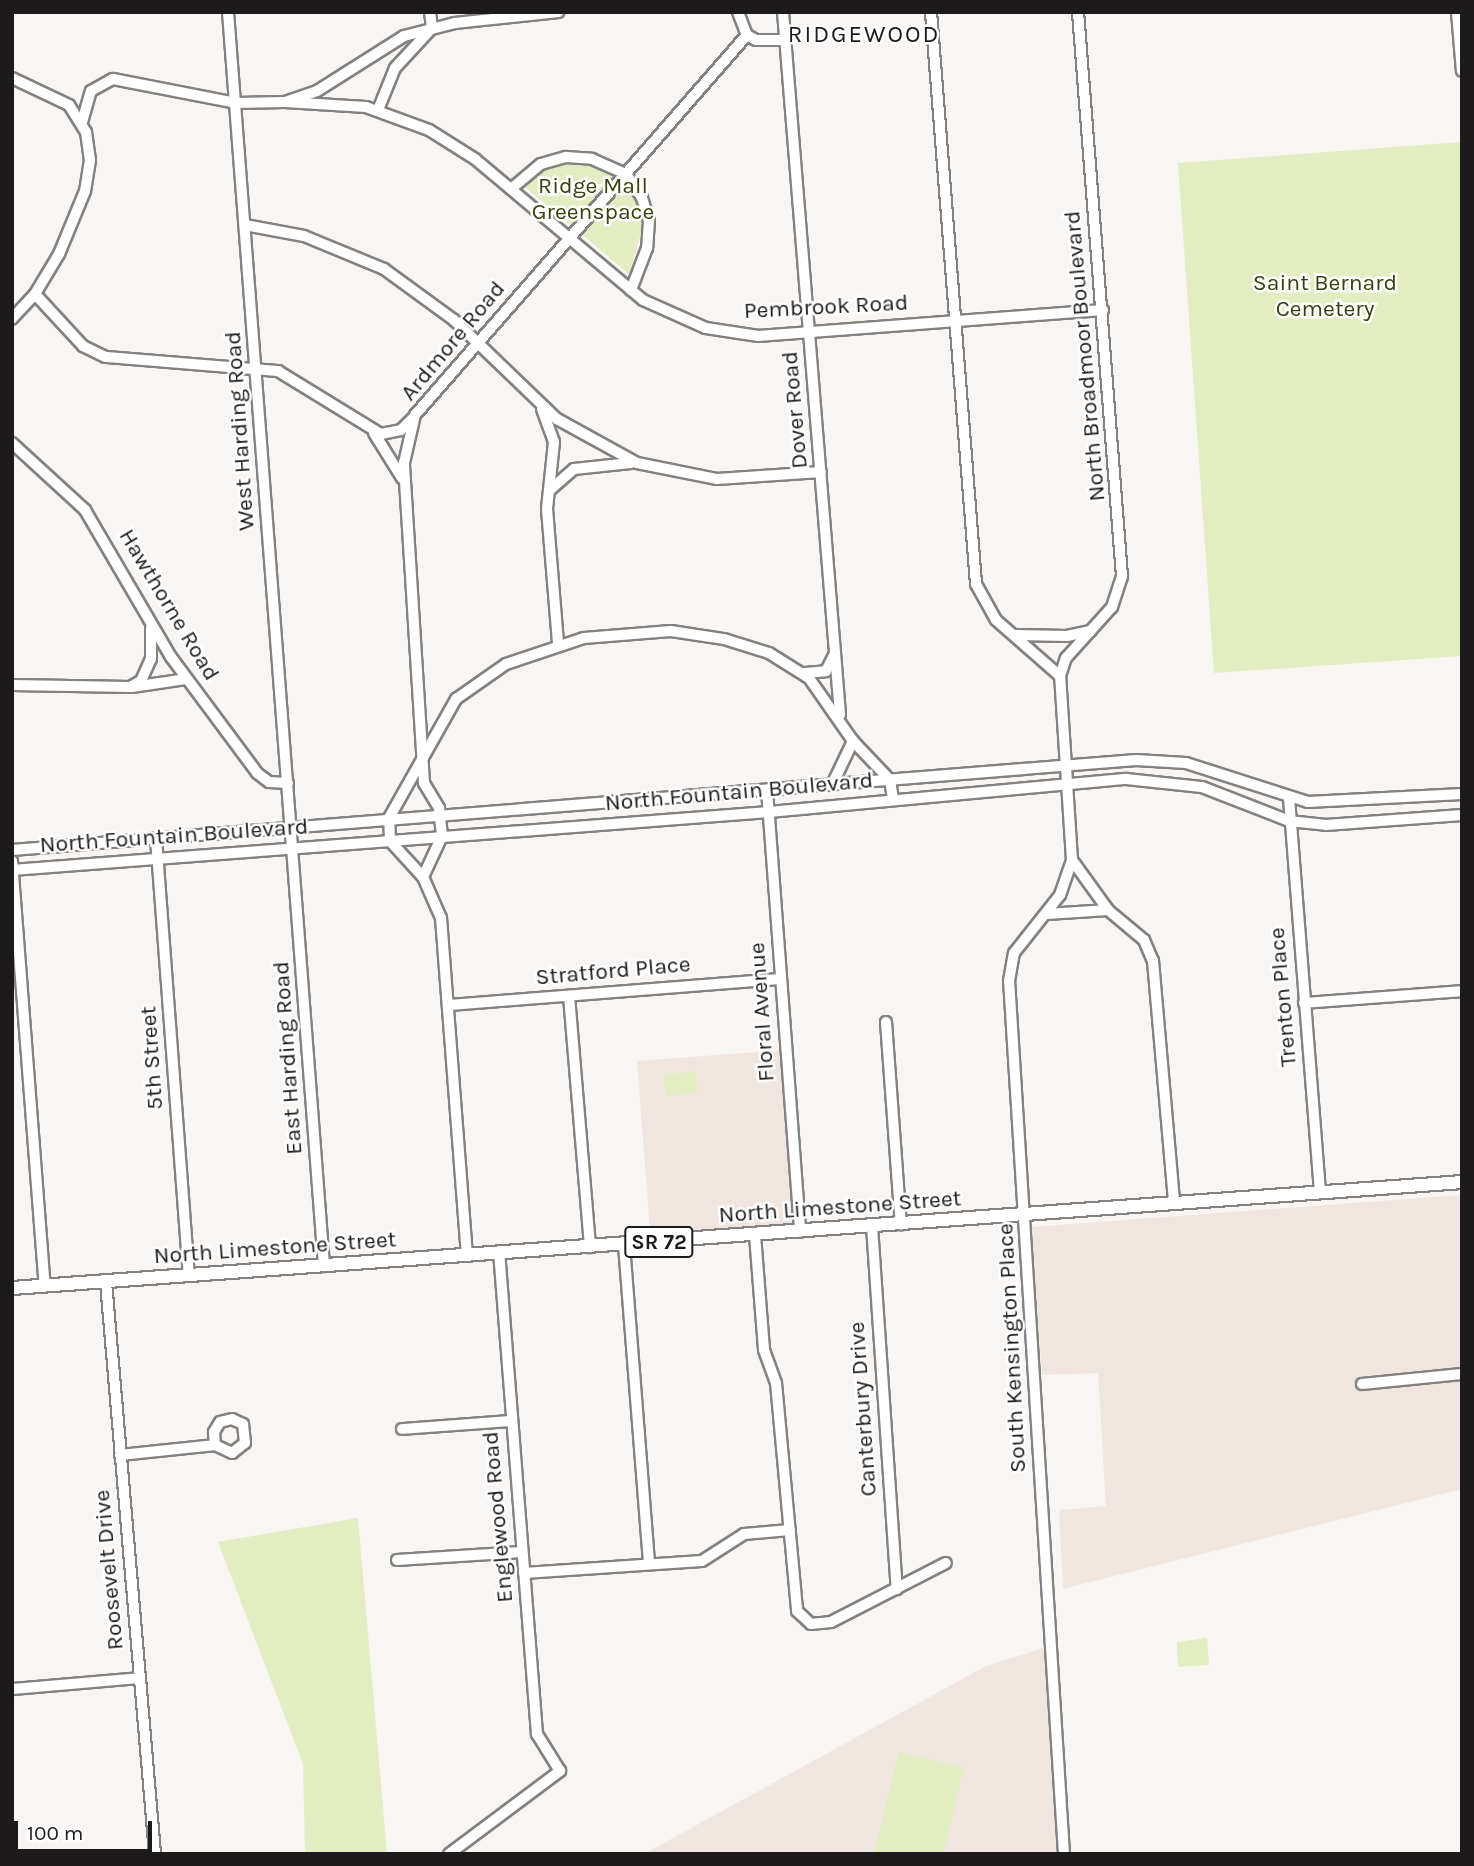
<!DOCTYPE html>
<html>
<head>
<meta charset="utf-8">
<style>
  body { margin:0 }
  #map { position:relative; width:1474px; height:1866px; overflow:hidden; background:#f8f5f2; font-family:Karla,sans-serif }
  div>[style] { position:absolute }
  .built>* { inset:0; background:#f0e6df }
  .green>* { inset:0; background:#e2edc2 }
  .roads { filter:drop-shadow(2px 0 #84817e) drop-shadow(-2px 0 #84817e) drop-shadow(0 2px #84817e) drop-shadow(0 -2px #84817e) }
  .minor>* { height:10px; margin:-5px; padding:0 5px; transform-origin:5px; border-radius:5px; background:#fff }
  .major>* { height:12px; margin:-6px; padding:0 6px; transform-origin:6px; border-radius:6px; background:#fff }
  span { translate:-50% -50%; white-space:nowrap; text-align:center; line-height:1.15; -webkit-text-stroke:5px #fff; paint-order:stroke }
  .shield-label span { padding:2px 5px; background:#fff; border:2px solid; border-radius:5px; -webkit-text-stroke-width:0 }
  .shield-label { font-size:21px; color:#1c1a1a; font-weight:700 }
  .park-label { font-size:23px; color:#38410c }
  .street-label { font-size:23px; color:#1c1a1a }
  .neighbourhood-label { font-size:24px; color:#1c1a1a; letter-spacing:2px }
  .frame { position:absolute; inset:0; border:14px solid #1c1a1a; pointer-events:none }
  .scale { position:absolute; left:14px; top:1821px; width:138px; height:32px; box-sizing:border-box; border:4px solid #1c1a1a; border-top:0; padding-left:9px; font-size:21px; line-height:24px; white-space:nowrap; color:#1c1a1a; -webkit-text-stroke:5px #fff; paint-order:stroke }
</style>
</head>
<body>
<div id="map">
  <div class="built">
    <i style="clip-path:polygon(786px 1050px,800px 1232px,651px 1243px,637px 1061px)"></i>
    <i style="clip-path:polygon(1462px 1195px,1462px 1489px,1063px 1589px,1059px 1510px,1106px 1506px,1098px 1373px,1042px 1375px,1031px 1227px)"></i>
    <i style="clip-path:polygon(1050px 1646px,1064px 1854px,644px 1854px,986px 1666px)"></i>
  </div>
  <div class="green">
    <i style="clip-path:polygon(1461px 142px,1462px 656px,1214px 673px,1178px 163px)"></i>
    <i style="clip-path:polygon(576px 159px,608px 167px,628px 184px,639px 206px,642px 230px,629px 274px,524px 186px,539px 170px)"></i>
    <i style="clip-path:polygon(695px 1071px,698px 1092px,666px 1096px,664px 1075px)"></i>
    <i style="clip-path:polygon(358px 1518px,387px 1854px,305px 1854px,303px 1764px,218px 1542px)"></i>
    <i style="clip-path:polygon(1207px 1638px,1209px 1665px,1178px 1667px,1177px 1642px)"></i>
    <i style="clip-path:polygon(899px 1752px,964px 1768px,943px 1854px,874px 1854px)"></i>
  </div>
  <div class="roads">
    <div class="minor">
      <i style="left:228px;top:12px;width:1258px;rotate:85.62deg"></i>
      <i style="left:738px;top:12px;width:25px;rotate:69deg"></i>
      <i style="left:747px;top:35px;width:10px;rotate:29deg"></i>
      <i style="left:756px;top:40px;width:29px"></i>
      <i style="left:783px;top:12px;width:705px;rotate:85.36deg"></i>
      <i style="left:931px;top:12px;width:574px;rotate:85.5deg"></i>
      <i style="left:976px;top:584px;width:41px;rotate:60.9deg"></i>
      <i style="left:996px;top:620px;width:85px;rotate:41.2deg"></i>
      <i style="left:1457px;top:12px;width:59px;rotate:85.2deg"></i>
      <i style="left:12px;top:78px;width:63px;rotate:25.3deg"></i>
      <i style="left:69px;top:105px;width:32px;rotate:58deg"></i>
      <i style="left:86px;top:132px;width:28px;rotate:82deg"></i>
      <i style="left:90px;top:160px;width:31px;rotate:99deg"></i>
      <i style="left:85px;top:191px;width:68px;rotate:112.4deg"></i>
      <i style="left:59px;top:254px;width:47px;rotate:121deg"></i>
      <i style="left:35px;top:294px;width:34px;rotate:133deg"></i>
      <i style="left:285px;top:102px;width:81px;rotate:3.5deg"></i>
      <i style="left:366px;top:107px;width:67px;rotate:20.1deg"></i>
      <i style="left:429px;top:130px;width:54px;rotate:32.2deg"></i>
      <i style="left:475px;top:159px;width:219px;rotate:40deg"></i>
      <i style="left:643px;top:300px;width:69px;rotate:24deg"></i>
      <i style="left:706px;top:328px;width:53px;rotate:8.7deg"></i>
      <i style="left:758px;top:336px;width:346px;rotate:-4.3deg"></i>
      <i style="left:378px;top:110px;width:45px;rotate:-68deg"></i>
      <i style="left:395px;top:68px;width:54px;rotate:-47.2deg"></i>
      <i style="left:432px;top:28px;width:16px;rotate:-97deg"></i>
      <i style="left:82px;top:122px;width:32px;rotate:-74deg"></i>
      <i style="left:91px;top:91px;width:25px;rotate:-29deg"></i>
      <i style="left:113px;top:79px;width:125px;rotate:11deg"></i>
      <i style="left:236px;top:103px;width:49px;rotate:-1.2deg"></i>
      <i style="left:285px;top:102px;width:34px;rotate:-19deg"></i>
      <i style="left:317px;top:91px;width:103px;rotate:-32.3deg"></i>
      <i style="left:404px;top:36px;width:53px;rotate:-14.3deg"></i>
      <i style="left:455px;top:23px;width:104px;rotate:-6.1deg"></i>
      <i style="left:511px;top:189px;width:39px;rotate:-40deg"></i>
      <i style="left:541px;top:164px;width:26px;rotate:-16deg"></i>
      <i style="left:566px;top:157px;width:26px;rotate:4deg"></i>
      <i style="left:592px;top:159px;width:37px;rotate:24deg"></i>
      <i style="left:626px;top:174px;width:29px;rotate:56deg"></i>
      <i style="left:642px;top:198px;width:24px;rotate:73deg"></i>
      <i style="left:649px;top:221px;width:27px;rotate:94deg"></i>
      <i style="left:647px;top:248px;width:45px;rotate:110.9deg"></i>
      <i style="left:245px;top:225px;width:60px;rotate:10.6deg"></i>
      <i style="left:304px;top:236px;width:87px;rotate:22.4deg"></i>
      <i style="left:384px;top:269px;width:87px;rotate:36.1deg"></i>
      <i style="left:454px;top:320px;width:143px;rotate:43.9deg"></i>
      <i style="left:557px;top:419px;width:91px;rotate:28.8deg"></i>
      <i style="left:637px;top:463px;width:82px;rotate:11.3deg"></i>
      <i style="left:717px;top:479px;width:104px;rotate:-3.9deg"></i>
      <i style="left:35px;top:294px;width:71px;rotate:47.3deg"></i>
      <i style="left:83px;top:346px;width:25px;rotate:26deg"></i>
      <i style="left:106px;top:357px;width:173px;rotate:4.7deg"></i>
      <i style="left:278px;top:371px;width:121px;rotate:31.5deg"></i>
      <i style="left:381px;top:434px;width:20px;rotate:-11deg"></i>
      <i style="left:401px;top:430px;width:17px;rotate:-45deg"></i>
      <i style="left:542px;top:409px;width:35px;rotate:70deg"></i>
      <i style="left:554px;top:442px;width:67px;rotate:96deg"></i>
      <i style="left:547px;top:509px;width:135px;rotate:85.3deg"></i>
      <i style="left:374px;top:433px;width:53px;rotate:58.1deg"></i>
      <i style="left:12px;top:443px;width:99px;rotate:42.5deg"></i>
      <i style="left:85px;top:510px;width:170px;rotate:59.7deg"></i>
      <i style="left:171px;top:657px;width:144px;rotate:53.4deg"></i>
      <i style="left:257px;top:773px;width:15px;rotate:37deg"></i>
      <i style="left:269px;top:782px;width:19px;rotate:3deg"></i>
      <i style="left:551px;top:489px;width:30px;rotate:-41deg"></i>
      <i style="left:574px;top:469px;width:57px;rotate:-6deg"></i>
      <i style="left:1016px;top:635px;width:51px;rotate:1.1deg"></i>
      <i style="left:1067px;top:636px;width:24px;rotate:-12deg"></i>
      <i style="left:805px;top:673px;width:21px;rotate:-5deg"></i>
      <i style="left:826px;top:671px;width:18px;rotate:-63deg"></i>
      <i style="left:12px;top:685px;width:118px;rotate:1deg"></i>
      <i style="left:130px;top:687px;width:13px;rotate:-29deg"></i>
      <i style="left:141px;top:681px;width:24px;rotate:-66deg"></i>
      <i style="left:151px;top:659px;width:31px;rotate:-90deg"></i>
      <i style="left:132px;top:687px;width:56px;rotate:-8.3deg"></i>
      <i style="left:832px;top:785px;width:49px;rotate:-64.5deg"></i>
      <i style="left:767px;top:790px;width:443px;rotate:85.7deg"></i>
      <i style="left:1289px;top:798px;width:396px;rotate:85.5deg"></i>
      <i style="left:156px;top:838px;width:438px;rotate:85.7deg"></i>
      <i style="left:12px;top:850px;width:1128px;rotate:-4.58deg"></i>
      <i style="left:1136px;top:760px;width:50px;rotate:3.4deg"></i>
      <i style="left:1186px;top:763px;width:128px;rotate:17.7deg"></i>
      <i style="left:1308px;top:802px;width:154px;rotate:-3deg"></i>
      <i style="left:1072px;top:860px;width:62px;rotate:54.2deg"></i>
      <i style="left:1108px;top:910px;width:47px;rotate:39.8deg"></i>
      <i style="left:1144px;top:940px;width:23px;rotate:67deg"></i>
      <i style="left:1153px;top:961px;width:243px;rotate:85deg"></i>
      <i style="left:12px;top:861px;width:426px;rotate:85.6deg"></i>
      <i style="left:12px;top:870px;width:759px;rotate:-4.38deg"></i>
      <i style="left:769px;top:812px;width:359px;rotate:-5.3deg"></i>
      <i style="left:1126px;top:779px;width:76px;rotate:6deg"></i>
      <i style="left:1202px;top:787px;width:93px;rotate:21.3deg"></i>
      <i style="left:1289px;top:821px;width:37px;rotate:6deg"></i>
      <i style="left:1326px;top:825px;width:136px;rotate:-4.2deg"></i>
      <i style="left:423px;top:877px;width:45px;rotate:-65.1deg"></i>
      <i style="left:442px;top:836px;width:28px;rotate:-96deg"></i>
      <i style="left:439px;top:808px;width:29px;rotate:-121deg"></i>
      <i style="left:424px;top:783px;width:321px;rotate:-93.6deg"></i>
      <i style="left:404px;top:463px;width:49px;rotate:-77.1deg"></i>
      <i style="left:415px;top:415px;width:505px;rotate:-48.86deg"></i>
      <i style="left:1047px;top:914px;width:61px;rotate:-3.8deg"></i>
      <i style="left:569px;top:996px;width:252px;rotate:85.2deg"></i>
      <i style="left:1304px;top:1003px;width:158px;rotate:-4.3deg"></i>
      <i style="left:448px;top:1005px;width:334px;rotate:-4.5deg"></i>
      <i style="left:886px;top:1022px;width:203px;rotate:85.8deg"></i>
      <i style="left:872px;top:1226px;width:364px;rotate:86.1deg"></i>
      <i style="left:755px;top:1235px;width:115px;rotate:85.5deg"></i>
      <i style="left:764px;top:1350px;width:35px;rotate:70deg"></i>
      <i style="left:776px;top:1383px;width:229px;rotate:84.7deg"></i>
      <i style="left:797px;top:1611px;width:19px;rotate:43deg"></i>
      <i style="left:811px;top:1624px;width:20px;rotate:-6deg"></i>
      <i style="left:831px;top:1622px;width:129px;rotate:-27.2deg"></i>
      <i style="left:624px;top:1245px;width:320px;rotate:85.5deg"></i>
      <i style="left:467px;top:1256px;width:339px;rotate:-94.4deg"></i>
      <i style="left:441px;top:918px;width:45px;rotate:-113.7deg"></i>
      <i style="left:423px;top:877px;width:49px;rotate:-132.5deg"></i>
      <i style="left:390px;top:841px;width:23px;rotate:-92deg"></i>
      <i style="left:389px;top:818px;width:137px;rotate:-60.6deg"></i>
      <i style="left:456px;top:699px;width:61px;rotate:-35deg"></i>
      <i style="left:506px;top:664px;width:82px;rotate:-18.4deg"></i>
      <i style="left:584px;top:638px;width:87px;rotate:-4.6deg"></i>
      <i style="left:671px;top:631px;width:54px;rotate:8.6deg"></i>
      <i style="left:724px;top:639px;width:47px;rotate:17.3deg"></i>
      <i style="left:769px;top:653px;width:47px;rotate:32deg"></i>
      <i style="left:809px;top:678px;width:77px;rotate:55.1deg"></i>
      <i style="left:853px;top:741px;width:54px;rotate:46.5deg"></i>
      <i style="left:890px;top:780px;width:20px;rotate:81deg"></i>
      <i style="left:106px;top:1282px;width:574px;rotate:85.1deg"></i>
      <i style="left:1362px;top:1384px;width:100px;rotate:-5.7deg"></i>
      <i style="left:402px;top:1429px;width:110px;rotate:-4.2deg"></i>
      <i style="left:120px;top:1455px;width:96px;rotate:-6deg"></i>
      <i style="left:215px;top:1445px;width:19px;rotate:25deg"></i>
      <i style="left:232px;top:1453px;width:16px;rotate:-38deg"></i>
      <i style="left:245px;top:1443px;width:19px;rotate:-96deg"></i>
      <i style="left:243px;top:1424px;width:12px;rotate:-156deg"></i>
      <i style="left:232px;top:1419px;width:12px;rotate:166deg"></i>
      <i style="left:220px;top:1422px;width:12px;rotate:121deg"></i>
      <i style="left:214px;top:1432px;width:13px;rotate:86deg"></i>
      <i style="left:397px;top:1560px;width:125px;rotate:-3.7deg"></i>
      <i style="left:524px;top:1573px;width:178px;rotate:-3.9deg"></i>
      <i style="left:702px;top:1561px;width:50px;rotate:-32.7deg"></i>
      <i style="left:744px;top:1534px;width:46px;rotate:-5deg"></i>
      <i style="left:12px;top:1689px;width:128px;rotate:-4.9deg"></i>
      <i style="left:449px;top:1854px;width:139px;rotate:-36.8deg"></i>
      <i style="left:560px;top:1771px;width:44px;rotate:-121.9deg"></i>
      <i style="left:537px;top:1734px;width:482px;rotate:-94.5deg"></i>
      <i style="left:1064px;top:1854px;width:875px;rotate:-93.6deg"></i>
      <i style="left:1009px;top:981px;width:28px;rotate:-80deg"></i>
      <i style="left:1014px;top:953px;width:74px;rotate:-51.6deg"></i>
      <i style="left:1060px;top:895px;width:37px;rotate:-71deg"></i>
      <i style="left:1072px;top:860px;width:184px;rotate:-93.7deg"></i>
      <i style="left:1060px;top:676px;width:19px;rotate:-72deg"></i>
      <i style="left:1066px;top:658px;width:69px;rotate:-48deg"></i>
      <i style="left:1112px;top:607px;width:33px;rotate:-72deg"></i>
      <i style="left:1122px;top:576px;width:566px;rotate:-94.46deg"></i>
    </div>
    <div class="major">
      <i style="left:12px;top:1288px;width:1454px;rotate:-4.18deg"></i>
    </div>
  </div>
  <div class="shield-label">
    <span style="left:659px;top:1242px">SR 72</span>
  </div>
  <div class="park-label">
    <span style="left:593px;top:199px">Ridge Mall<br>Greenspace</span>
    <span style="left:1325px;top:296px">Saint Bernard<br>Cemetery</span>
  </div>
  <div class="street-label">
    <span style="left:826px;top:307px;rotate:-3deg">Pembrook Road</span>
    <span style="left:453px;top:341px;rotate:-50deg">Ardmore Road</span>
    <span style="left:1085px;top:356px;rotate:-95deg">North Broadmoor Boulevard</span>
    <span style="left:795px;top:410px;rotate:-95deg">Dover Road</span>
    <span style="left:240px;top:431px;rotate:-94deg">West Harding Road</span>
    <span style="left:169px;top:605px;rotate:59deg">Hawthorne Road</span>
    <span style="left:739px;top:792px;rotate:-5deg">North Fountain Boulevard</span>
    <span style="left:174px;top:836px;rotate:-4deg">North Fountain Boulevard</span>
    <span style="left:613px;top:971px;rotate:-5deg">Stratford Place</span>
    <span style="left:1283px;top:997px;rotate:-95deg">Trenton Place</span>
    <span style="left:762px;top:1012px;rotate:-94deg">Floral Avenue</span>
    <span style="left:152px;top:1058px;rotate:-94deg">5th Street</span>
    <span style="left:288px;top:1058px;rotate:-94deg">East Harding Road</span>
    <span style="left:840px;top:1207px;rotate:-4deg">North Limestone Street</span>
    <span style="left:275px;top:1248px;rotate:-4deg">North Limestone Street</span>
    <span style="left:1012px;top:1348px;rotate:-93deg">South Kensington Place</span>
    <span style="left:863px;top:1409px;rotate:-94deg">Canterbury Drive</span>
    <span style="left:498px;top:1517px;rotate:-95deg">Englewood Road</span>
    <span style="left:109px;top:1570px;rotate:-95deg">Roosevelt Drive</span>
  </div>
  <div class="neighbourhood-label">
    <span style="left:864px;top:35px">RIDGEWOOD</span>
  </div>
  <div class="frame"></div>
  <div class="scale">100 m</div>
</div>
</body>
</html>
